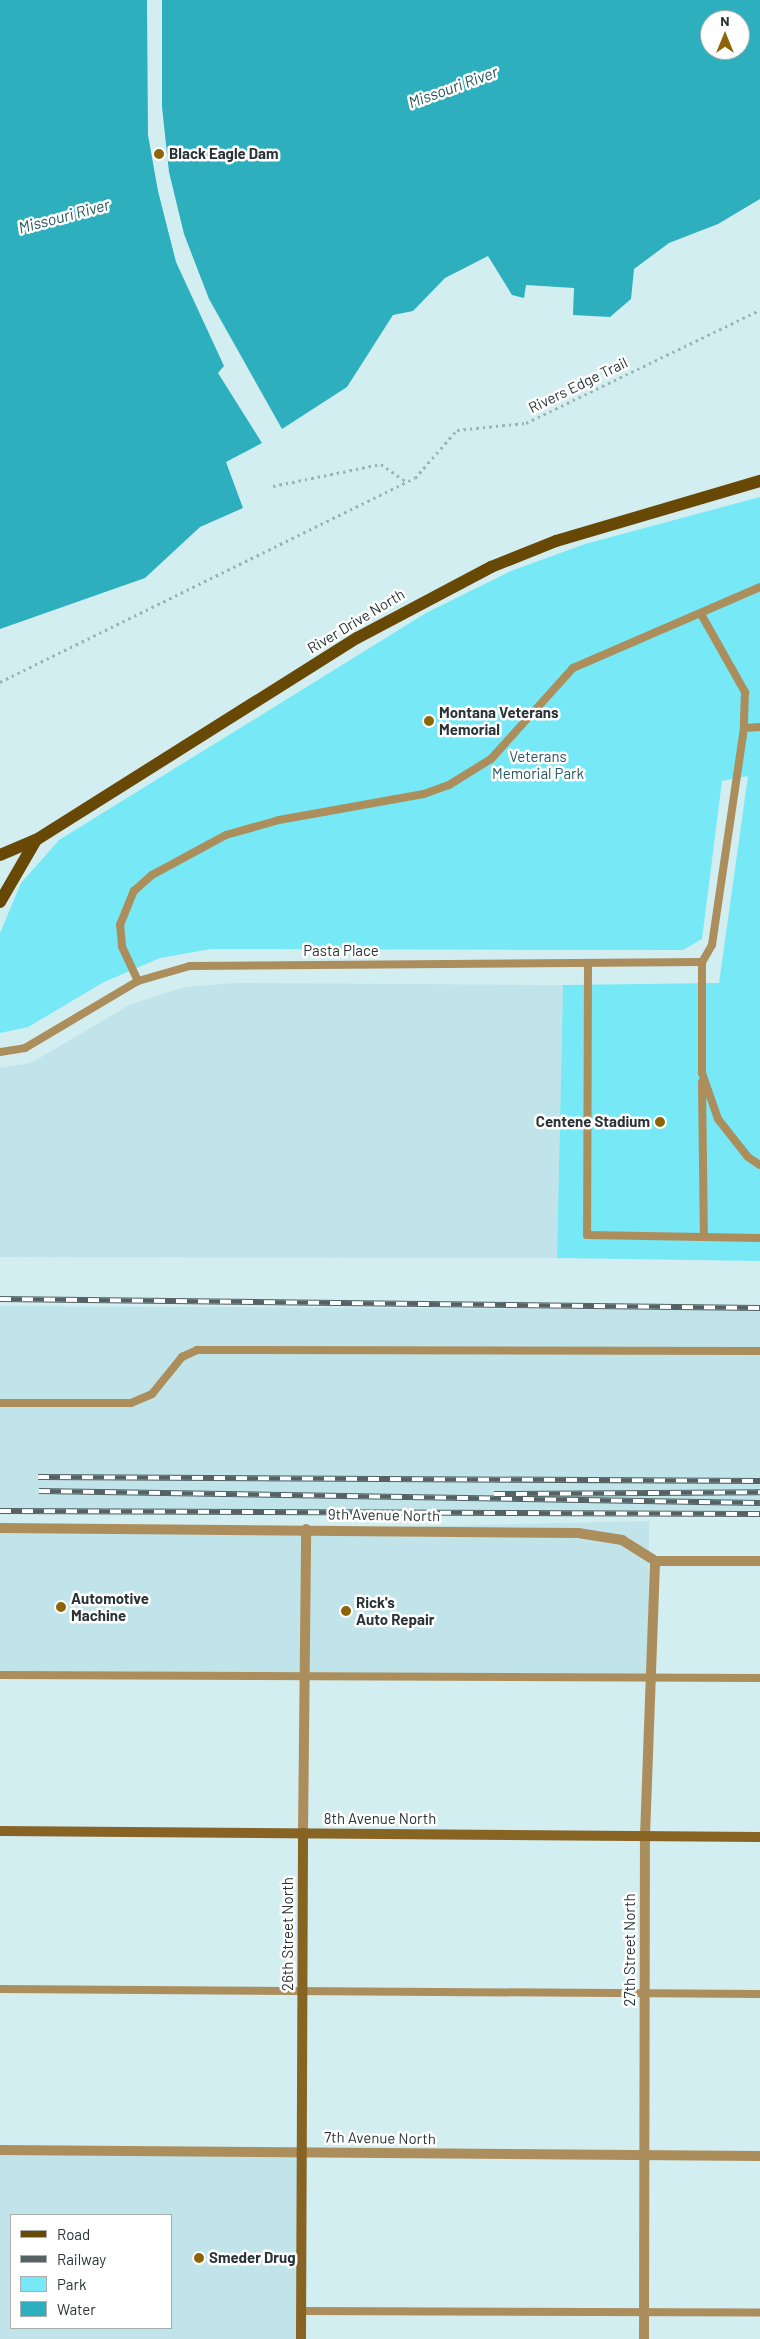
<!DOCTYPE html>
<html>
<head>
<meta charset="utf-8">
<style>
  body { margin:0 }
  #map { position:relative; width:760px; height:2339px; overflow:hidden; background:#d3eef1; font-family:Barlow,sans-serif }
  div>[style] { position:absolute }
  .built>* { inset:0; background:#c0e4e9 }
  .green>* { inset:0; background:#76e8f6 }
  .water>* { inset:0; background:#2eafbe }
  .path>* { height:3px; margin-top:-1.5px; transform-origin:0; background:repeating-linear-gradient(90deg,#9db2b5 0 2.5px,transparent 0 6.5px) }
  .lane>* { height:8px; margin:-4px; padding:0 4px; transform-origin:4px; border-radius:4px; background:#ac8e5d }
  .street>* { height:10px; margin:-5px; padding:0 5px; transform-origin:5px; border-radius:5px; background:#ac8e5d }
  .secondary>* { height:10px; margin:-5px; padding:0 5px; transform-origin:5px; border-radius:5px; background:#876424 }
  .primary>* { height:12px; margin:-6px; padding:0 6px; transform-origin:6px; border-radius:6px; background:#684805 }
  .rail>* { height:5.5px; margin-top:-2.75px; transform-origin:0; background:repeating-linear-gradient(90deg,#fff 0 11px,#546265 0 22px); box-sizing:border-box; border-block:1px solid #546265 }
  .dots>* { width:14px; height:14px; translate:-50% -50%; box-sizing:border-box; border:2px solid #fff; border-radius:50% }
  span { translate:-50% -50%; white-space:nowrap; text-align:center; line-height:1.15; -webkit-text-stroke:5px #fff; paint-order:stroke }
  .poi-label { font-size:15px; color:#2a3436; font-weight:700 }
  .left { translate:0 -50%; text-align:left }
  .right { translate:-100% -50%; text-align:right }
  .street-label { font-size:15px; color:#2a3436 }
  .park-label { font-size:15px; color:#25595f }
  .water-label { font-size:16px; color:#24575d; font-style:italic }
  .legend { position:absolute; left:10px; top:2214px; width:162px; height:115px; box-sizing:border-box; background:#fff; border:1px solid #aaaeaf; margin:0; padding:6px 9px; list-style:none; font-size:15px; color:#2a3436 }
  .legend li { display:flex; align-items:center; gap:10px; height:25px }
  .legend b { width:25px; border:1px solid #aaaeaf }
  .north { position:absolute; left:700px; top:10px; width:50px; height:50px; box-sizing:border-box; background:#fff; border:1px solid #aaaeaf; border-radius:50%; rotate:0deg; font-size:14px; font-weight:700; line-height:20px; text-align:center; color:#2a3436 }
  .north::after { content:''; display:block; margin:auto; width:18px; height:22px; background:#8e6408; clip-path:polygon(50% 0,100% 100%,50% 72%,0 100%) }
</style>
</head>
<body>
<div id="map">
  <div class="built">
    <i style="clip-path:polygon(236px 983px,563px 985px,557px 1258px,0 1257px,0 1068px,31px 1063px,131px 1004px,185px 987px)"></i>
    <i style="clip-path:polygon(0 1306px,760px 1310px,760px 1510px,0 1511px)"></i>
    <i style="clip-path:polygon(649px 1521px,648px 1676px,0 1675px,0 1528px,306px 1529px)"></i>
    <i style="clip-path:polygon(evenodd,0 2150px,301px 2152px,301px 2339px,0 2339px,0 2150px,11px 2215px,171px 2215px,171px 2328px,11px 2328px,11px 2215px)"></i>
  </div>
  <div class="green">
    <i style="clip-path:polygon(760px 497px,760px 1261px,557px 1258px,563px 985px,719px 983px,748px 776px,722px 781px,702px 939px,683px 950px,211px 949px,160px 958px,104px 982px,28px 1027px,0 1033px,0 933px,21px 883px,59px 840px,426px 613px,511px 571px,585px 544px)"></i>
  </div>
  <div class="water">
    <i style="clip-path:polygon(0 0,147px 0,148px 135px,158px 191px,176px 262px,224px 366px,218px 373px,262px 443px,226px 462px,243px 508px,200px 527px,145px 578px,0 629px)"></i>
    <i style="clip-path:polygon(evenodd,162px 0,760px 0,760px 199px,718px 224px,669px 243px,634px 269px,631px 299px,610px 317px,573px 315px,574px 288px,526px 285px,524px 298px,512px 295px,488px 256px,445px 278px,413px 311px,393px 315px,347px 387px,282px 429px,209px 299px,184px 234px,169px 172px,162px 107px,162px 0,710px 20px,740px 20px,740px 50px,710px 50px,710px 20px)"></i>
  </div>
  <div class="path">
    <i style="left:273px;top:486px;width:110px;rotate:-11.5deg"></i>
    <i style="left:381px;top:464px;width:32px;rotate:35deg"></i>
    <i style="left:0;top:682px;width:462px;rotate:-26.2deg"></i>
    <i style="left:415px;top:478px;width:64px;rotate:-48.8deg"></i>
    <i style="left:457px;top:430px;width:69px;rotate:-5.8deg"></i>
    <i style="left:526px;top:423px;width:260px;rotate:-25.8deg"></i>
  </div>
  <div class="lane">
    <i style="left:701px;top:614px;width:90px;rotate:60.6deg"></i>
    <i style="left:745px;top:692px;width:36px;rotate:92deg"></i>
    <i style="left:744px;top:728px;width:16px;rotate:-4deg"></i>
    <i style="left:744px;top:728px;width:219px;rotate:98.4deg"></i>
    <i style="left:712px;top:945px;width:20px;rotate:120deg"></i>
    <i style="left:702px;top:962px;width:111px;rotate:90deg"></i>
    <i style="left:702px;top:1073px;width:49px;rotate:70.8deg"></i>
    <i style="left:718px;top:1119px;width:48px;rotate:51.7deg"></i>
    <i style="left:748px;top:1157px;width:14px;rotate:34deg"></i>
    <i style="left:588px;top:966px;width:269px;rotate:90.2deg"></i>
    <i style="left:587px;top:1235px;width:173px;rotate:1deg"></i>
    <i style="left:138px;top:981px;width:38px;rotate:-115deg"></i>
    <i style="left:122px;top:946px;width:21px;rotate:-95deg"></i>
    <i style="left:120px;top:925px;width:37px;rotate:-68deg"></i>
    <i style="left:134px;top:891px;width:24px;rotate:-42deg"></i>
    <i style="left:152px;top:875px;width:84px;rotate:-28.4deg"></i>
    <i style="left:226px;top:835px;width:55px;rotate:-15.8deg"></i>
    <i style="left:279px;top:820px;width:147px;rotate:-10.2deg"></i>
    <i style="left:424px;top:794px;width:27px;rotate:-20deg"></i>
    <i style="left:449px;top:785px;width:49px;rotate:-31.8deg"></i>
    <i style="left:491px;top:759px;width:122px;rotate:-48deg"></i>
    <i style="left:573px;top:668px;width:204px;rotate:-23.4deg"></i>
    <i style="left:0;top:1052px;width:25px;rotate:-9deg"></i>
    <i style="left:25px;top:1048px;width:131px;rotate:-30.7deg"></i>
    <i style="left:138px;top:981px;width:54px;rotate:-16.1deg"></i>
    <i style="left:190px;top:966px;width:512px;rotate:-0.45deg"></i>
    <i style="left:702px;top:1082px;width:155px;rotate:89.3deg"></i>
    <i style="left:0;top:1403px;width:131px"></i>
    <i style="left:131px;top:1403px;width:23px;rotate:-23deg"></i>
    <i style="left:152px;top:1394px;width:48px;rotate:-51deg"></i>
    <i style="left:182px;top:1357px;width:17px;rotate:-25deg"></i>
    <i style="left:197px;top:1350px;width:563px;rotate:0.1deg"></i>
    <i style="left:0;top:1675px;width:760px;rotate:0.23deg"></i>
    <i style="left:0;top:1989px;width:760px;rotate:0.38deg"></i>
    <i style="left:301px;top:2311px;width:459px;rotate:0.2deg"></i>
  </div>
  <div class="street">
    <i style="left:0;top:1528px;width:578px;rotate:0.5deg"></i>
    <i style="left:578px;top:1533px;width:45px;rotate:9deg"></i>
    <i style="left:622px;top:1540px;width:39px;rotate:32deg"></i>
    <i style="left:655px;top:1561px;width:105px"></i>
    <i style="left:303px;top:1833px;width:304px;rotate:-89.4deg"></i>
    <i style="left:0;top:2150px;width:760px;rotate:0.45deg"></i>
    <i style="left:644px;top:2339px;width:503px;rotate:-89.89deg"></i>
    <i style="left:645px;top:1836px;width:275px;rotate:-87.9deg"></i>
  </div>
  <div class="secondary">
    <i style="left:0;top:1831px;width:760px;rotate:0.45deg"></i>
    <i style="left:301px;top:2339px;width:506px;rotate:-89.77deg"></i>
  </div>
  <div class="primary">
    <i style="left:0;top:855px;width:39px;rotate:-23deg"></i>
    <i style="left:36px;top:840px;width:379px;rotate:-32.2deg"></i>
    <i style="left:357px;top:638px;width:152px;rotate:-27.9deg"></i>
    <i style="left:491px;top:567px;width:70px;rotate:-21.8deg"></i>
    <i style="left:556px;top:541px;width:213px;rotate:-16.4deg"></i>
    <i style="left:0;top:902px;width:72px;rotate:-59.9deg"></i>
  </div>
  <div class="rail">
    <i style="left:0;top:1299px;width:760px;rotate:0.68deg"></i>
    <i style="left:38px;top:1477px;width:722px;rotate:0.32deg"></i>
    <i style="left:39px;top:1491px;width:721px;rotate:0.95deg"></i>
    <i style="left:494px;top:1494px;width:266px;rotate:-0.4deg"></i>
    <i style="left:0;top:1511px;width:760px;rotate:0.23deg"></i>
  </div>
  <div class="dots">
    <i style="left:159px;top:154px;background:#8e6408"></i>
    <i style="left:429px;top:721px;background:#8e6408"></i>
    <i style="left:660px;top:1122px;background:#8e6408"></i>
    <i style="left:61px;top:1607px;background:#8e6408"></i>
    <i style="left:346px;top:1611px;background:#8e6408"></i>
    <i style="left:199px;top:2258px;background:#8e6408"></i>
  </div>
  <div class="poi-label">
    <span class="left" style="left:169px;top:154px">Black Eagle Dam</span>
    <span class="left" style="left:439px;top:721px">Montana Veterans<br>Memorial</span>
    <span class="right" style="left:650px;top:1122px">Centene Stadium</span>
    <span class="left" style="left:71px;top:1607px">Automotive<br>Machine</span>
    <span class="left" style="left:356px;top:1611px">Rick's<br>Auto Repair</span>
    <span class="left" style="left:209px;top:2258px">Smeder Drug</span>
  </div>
  <div class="street-label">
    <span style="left:578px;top:385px;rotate:-26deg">Rivers Edge Trail</span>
    <span style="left:356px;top:621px;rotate:-31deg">River Drive North</span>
    <span style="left:341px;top:951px">Pasta Place</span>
    <span style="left:384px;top:1515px;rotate:1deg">9th Avenue North</span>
    <span style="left:380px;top:1819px">8th Avenue North</span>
    <span style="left:288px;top:1934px;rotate:-90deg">26th Street North</span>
    <span style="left:630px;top:1950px;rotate:-90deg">27th Street North</span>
    <span style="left:380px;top:2138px;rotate:1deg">7th Avenue North</span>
  </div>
  <div class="park-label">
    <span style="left:538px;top:765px">Veterans<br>Memorial Park</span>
  </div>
  <div class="water-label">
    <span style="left:453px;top:87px;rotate:-20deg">Missouri River</span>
    <span style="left:64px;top:216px;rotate:-15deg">Missouri River</span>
  </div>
  <ul class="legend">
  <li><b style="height:6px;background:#684805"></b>Road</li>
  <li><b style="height:6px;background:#546265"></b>Railway</li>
  <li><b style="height:14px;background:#76e8f6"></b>Park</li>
  <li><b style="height:14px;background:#2eafbe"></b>Water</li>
  </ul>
  <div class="north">N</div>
</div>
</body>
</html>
